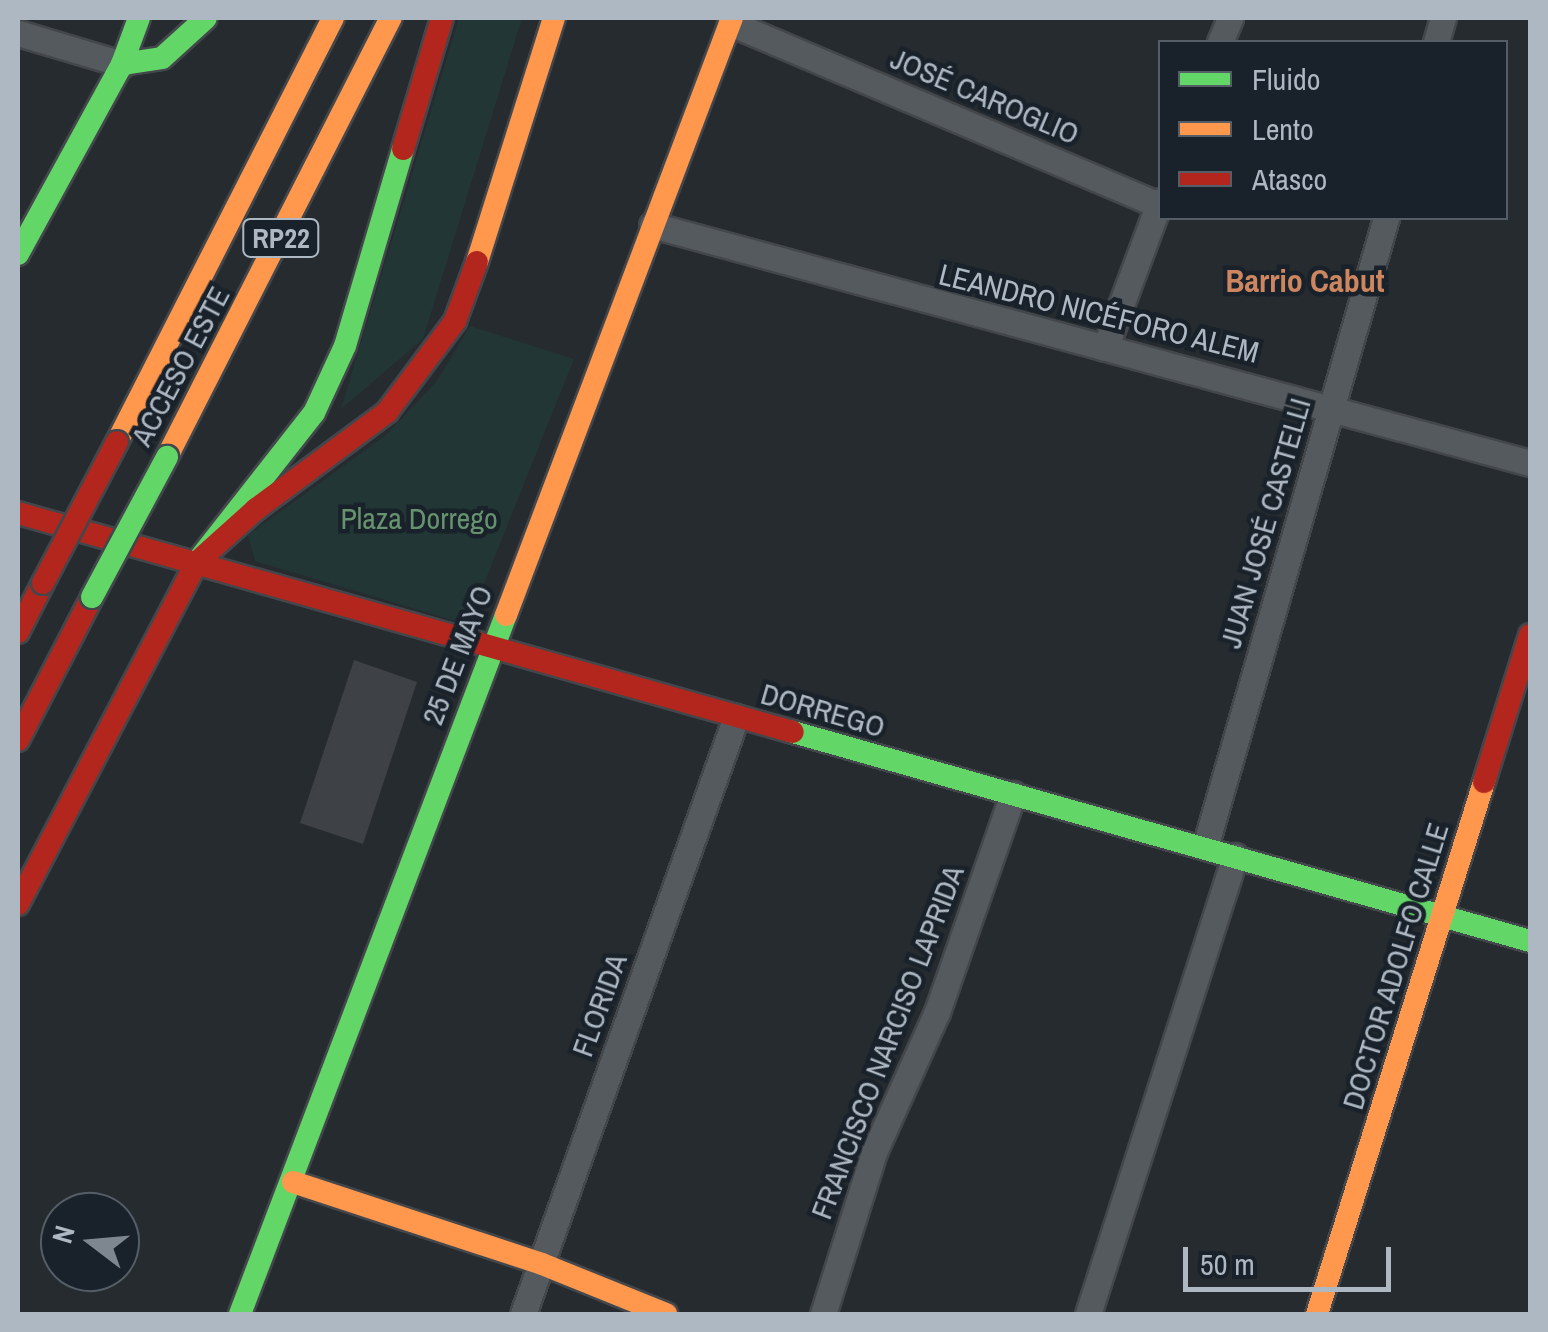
<!DOCTYPE html>
<html>
<head>
<meta charset="utf-8">
<style>
  body { margin:0 }
  #map { position:relative; width:1548px; height:1332px; overflow:hidden; background:#262b30; font-family:"Archivo Narrow",sans-serif }
  div>[style] { position:absolute }
  .green>* { inset:0; background:#233636 }
  .building>* { inset:0; background:#3e4247 }
  .roads { filter:drop-shadow(2px 0 #43474b) drop-shadow(-2px 0 #43474b) drop-shadow(0 2px #43474b) drop-shadow(0 -2px #43474b) }
  .street>* { height:25px; margin:-12.5px; padding:0 12.5px; transform-origin:12.5px; border-radius:12.5px; background:#555a5f }
  .fast>* { height:22px; margin:-11px; padding:0 11px; transform-origin:11px; border-radius:11px; background:#63d668 }
  .slow>* { height:22px; margin:-11px; padding:0 11px; transform-origin:11px; border-radius:11px; background:#ff974d }
  .jam>* { height:22px; margin:-11px; padding:0 11px; transform-origin:11px; border-radius:11px; background:#b3261e }
  .bridges { filter:drop-shadow(2px 0 #42474c) drop-shadow(-2px 0 #42474c) drop-shadow(0 2px #42474c) drop-shadow(0 -2px #42474c) }
  .fast-bridge>* { height:22px; margin:-11px; padding:0 11px; transform-origin:11px; border-radius:11px; background:#63d668 }
  .jam-bridge>* { height:22px; margin:-11px; padding:0 11px; transform-origin:11px; border-radius:11px; background:#b3261e }
  span { translate:-50% -50%; white-space:nowrap; text-align:center; line-height:1.15; -webkit-text-stroke:9px #19222a; paint-order:stroke }
  .shield-label span { padding:2px 8px; background:#19222a; border:2px solid; border-radius:8px; -webkit-text-stroke-width:0 }
  .shield-label { font-size:28px; color:#aeb8c3; font-weight:700 }
  .street-label { font-size:30px; color:#aeb8c3 }
  .park-label { font-size:30px; color:#67926e }
  .neighbourhood-label { font-size:32px; color:#cd865f; font-weight:700 }
  .frame { position:absolute; inset:0; border:20px solid #aeb8c3; pointer-events:none }
  .legend { position:absolute; left:1158px; top:40px; width:350px; height:180px; box-sizing:border-box; background:#19222a; border:2px solid #555e67; margin:0; padding:12px 18px; list-style:none; font-size:30px; color:#aeb8c3 }
  .legend li { display:flex; align-items:center; gap:20px; height:50px }
  .legend b { width:50px; border:2px solid #555e67 }
  .north { position:absolute; left:40px; top:1192px; width:100px; height:100px; box-sizing:border-box; background:#19222a; border:2px solid #555e67; border-radius:50%; rotate:286deg; font-size:28px; font-weight:700; line-height:40px; text-align:center; color:#aeb8c3 }
  .north::after { content:''; display:block; margin:auto; width:35px; height:45px; background:#7e8790; clip-path:polygon(50% 0,100% 100%,50% 72%,0 100%) }
  .scale { position:absolute; left:1183px; top:1247px; width:208px; height:45px; box-sizing:border-box; border:5px solid #aeb8c3; border-top:0; padding-left:12px; font-size:30px; line-height:35px; white-space:nowrap; color:#aeb8c3; -webkit-text-stroke:8px #19222a; paint-order:stroke }
</style>
</head>
<body>
<div id="map">
  <div class="green">
    <i style="clip-path:polygon(459px 18px,522px 18px,423px 339px,341px 409px)"></i>
    <i style="clip-path:polygon(470px 326px,574px 359px,471px 616px,456px 621px,255px 561px,248px 535px,386px 435px,437px 381px)"></i>
  </div>
  <div class="building">
    <i style="clip-path:polygon(354px 660px,417px 682px,363px 844px,300px 823px)"></i>
  </div>
  <div class="roads">
    <div class="street">
      <i style="left:730px;top:23px;width:466px;rotate:23deg"></i>
      <i style="left:18px;top:33px;width:109px;rotate:16.6deg"></i>
      <i style="left:1220px;top:42px;width:26px;rotate:-67deg"></i>
      <i style="left:1436px;top:42px;width:25px;rotate:-74deg"></i>
      <i style="left:652px;top:225px;width:910px;rotate:15.17deg"></i>
      <i style="left:1105px;top:348px;width:157px;rotate:-69.5deg"></i>
      <i style="left:1205px;top:847px;width:655px;rotate:-73.95deg"></i>
      <i style="left:523px;top:1314px;width:634px;rotate:-70.36deg"></i>
      <i style="left:823px;top:1314px;width:170px;rotate:-72.5deg"></i>
      <i style="left:874px;top:1152px;width:154px;rotate:-65.8deg"></i>
      <i style="left:937px;top:1012px;width:231px;rotate:-70.8deg"></i>
      <i style="left:1088px;top:1314px;width:481px;rotate:-72.2deg"></i>
    </div>
    <div class="fast">
      <i style="left:122px;top:64px;width:40px;rotate:-8.5deg"></i>
      <i style="left:162px;top:58px;width:59px;rotate:-42.3deg"></i>
      <i style="left:18px;top:254px;width:217px;rotate:-61.3deg"></i>
      <i style="left:122px;top:64px;width:49px;rotate:-69.7deg"></i>
      <i style="left:197px;top:562px;width:189px;rotate:-51.9deg"></i>
      <i style="left:314px;top:413px;width:74px;rotate:-65.2deg"></i>
      <i style="left:345px;top:346px;width:205px;rotate:-73.6deg"></i>
      <i style="left:793px;top:732px;width:766px;rotate:15.83deg"></i>
      <i style="left:240px;top:1314px;width:748px;rotate:-69.17deg"></i>
    </div>
    <div class="slow">
      <i style="left:477px;top:262px;width:256px;rotate:-72.5deg"></i>
      <i style="left:117px;top:442px;width:476px;rotate:-63deg"></i>
      <i style="left:167px;top:457px;width:493px;rotate:-63deg"></i>
      <i style="left:506px;top:615px;width:638px;rotate:-69.27deg"></i>
      <i style="left:293px;top:1182px;width:262px;rotate:18.2deg"></i>
      <i style="left:542px;top:1264px;width:134px;rotate:22deg"></i>
      <i style="left:1317px;top:1314px;width:558px;rotate:-72.57deg"></i>
    </div>
    <div class="jam">
      <i style="left:403px;top:149px;width:137px;rotate:-73.4deg"></i>
      <i style="left:18px;top:513px;width:805px;rotate:15.78deg"></i>
      <i style="left:18px;top:632px;width:55px;rotate:-63deg"></i>
      <i style="left:18px;top:740px;width:161px;rotate:-62.6deg"></i>
      <i style="left:1484px;top:782px;width:154px;rotate:-72.6deg"></i>
      <i style="left:18px;top:904px;width:386px;rotate:-62.4deg"></i>
      <i style="left:197px;top:562px;width:79px;rotate:-41.9deg"></i>
      <i style="left:256px;top:509px;width:163px;rotate:-36.5deg"></i>
      <i style="left:387px;top:412px;width:114px;rotate:-53.2deg"></i>
      <i style="left:455px;top:321px;width:63px;rotate:-69.6deg"></i>
    </div>
  </div>
  <div class="bridges">
    <div class="fast-bridge">
      <i style="left:92px;top:597px;width:159px;rotate:-61.8deg"></i>
    </div>
    <div class="jam-bridge">
      <i style="left:43px;top:583px;width:159px;rotate:-62.3deg"></i>
    </div>
  </div>
  <div class="shield-label">
    <span style="left:281px;top:238px">RP22</span>
  </div>
  <div class="street-label">
    <span style="left:985px;top:96px;rotate:23deg">JOSÉ CAROGLIO</span>
    <span style="left:1099px;top:313px;rotate:14deg">LEANDRO NICÉFORO ALEM</span>
    <span style="left:180px;top:366px;rotate:-62deg">ACCESO ESTE</span>
    <span style="left:1265px;top:523px;rotate:-74deg">JUAN JOSÉ CASTELLI</span>
    <span style="left:457px;top:655px;rotate:-69deg">25 DE MAYO</span>
    <span style="left:823px;top:710px;rotate:16deg">DORREGO</span>
    <span style="left:1395px;top:966px;rotate:-73deg">DOCTOR ADOLFO CALLE</span>
    <span style="left:599px;top:1005px;rotate:-70deg">FLORIDA</span>
    <span style="left:887px;top:1042px;rotate:-69deg">FRANCISCO NARCISO LAPRIDA</span>
  </div>
  <div class="park-label">
    <span style="left:419px;top:518px">Plaza Dorrego</span>
  </div>
  <div class="neighbourhood-label">
    <span style="left:1305px;top:281px">Barrio Cabut</span>
  </div>
  <div class="frame"></div>
  <ul class="legend">
  <li><b style="height:12px;background:#63d668"></b>Fluido</li>
  <li><b style="height:12px;background:#ff974d"></b>Lento</li>
  <li><b style="height:12px;background:#b3261e"></b>Atasco</li>
  </ul>
  <div class="north">N</div>
  <div class="scale">50 m</div>
</div>
</body>
</html>
